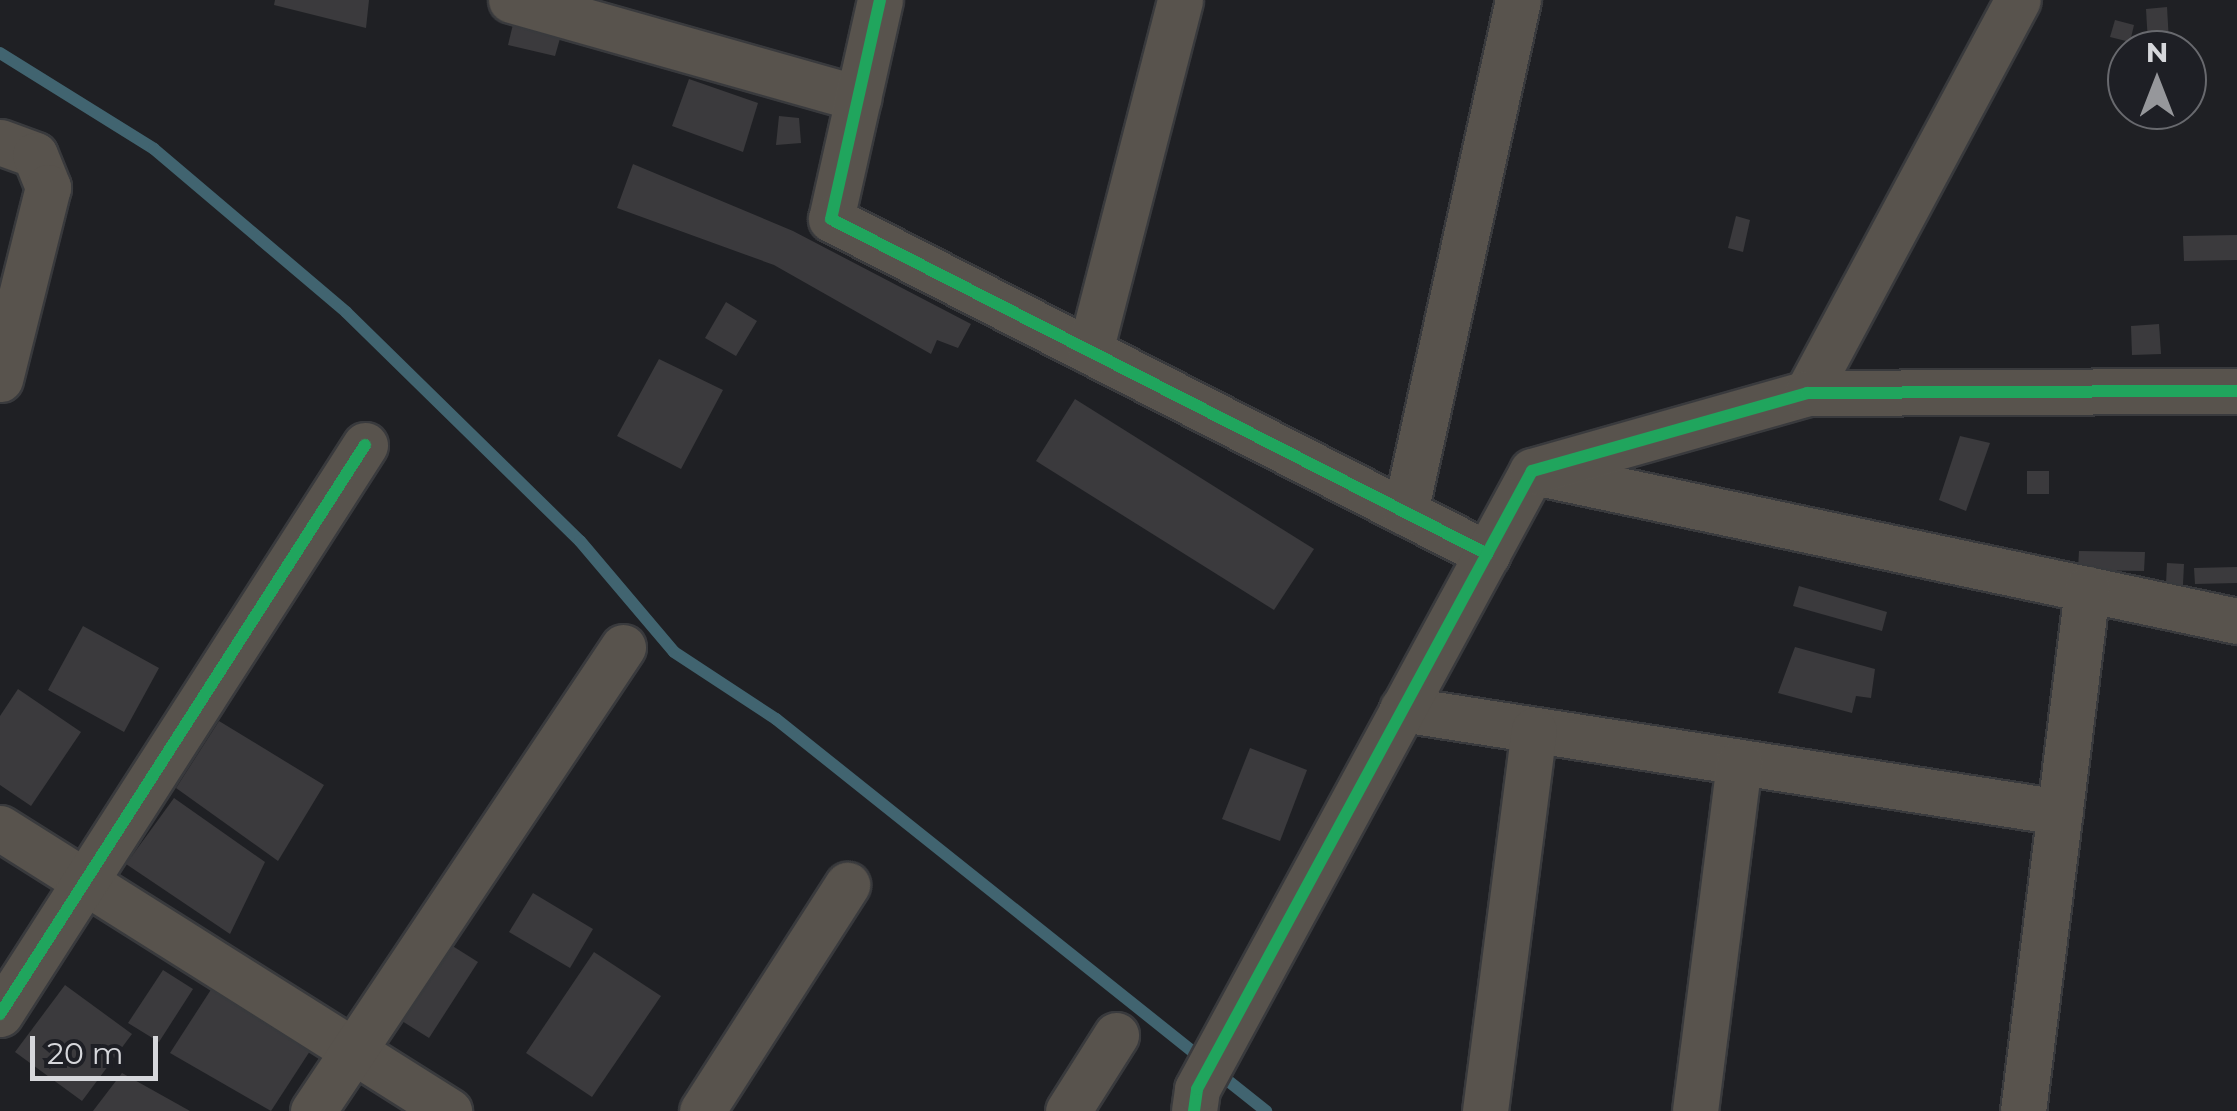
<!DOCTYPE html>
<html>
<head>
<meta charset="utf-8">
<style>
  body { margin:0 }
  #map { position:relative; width:2237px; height:1111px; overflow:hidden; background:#1f2024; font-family:Montserrat,sans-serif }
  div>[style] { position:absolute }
  .stream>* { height:12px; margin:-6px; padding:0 6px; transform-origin:6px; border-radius:6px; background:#416470 }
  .building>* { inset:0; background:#3b3a3d }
  .roads { filter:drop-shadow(2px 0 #393a3d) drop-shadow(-2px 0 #393a3d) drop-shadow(0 2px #393a3d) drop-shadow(0 -2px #393a3d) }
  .minor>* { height:45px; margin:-22.5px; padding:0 22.5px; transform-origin:22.5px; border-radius:22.5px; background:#58534d }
  .cycleway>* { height:12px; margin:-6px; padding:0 6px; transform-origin:6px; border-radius:6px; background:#20a55d }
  span { translate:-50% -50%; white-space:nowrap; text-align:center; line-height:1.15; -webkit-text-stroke:8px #1e1f25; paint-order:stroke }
  .north { position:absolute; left:2107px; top:30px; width:100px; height:100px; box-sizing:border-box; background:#1e1f25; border:2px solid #68696e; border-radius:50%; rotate:0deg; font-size:28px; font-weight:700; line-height:40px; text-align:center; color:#d6d7db }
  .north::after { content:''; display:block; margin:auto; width:35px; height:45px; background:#96979b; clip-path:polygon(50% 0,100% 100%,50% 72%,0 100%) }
  .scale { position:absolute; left:30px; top:1036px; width:128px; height:45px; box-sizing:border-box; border:5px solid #d6d7db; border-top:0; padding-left:12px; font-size:30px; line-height:35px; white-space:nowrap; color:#d6d7db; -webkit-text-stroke:8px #1e1f25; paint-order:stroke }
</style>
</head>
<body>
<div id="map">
  <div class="stream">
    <i style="left:0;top:53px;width:181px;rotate:31.9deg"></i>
    <i style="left:154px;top:149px;width:252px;rotate:40.3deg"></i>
    <i style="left:346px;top:312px;width:327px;rotate:44.4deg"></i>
    <i style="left:580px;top:541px;width:145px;rotate:49.7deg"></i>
    <i style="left:674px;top:652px;width:122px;rotate:33.3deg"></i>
    <i style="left:776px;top:719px;width:545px;rotate:38.59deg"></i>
    <i style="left:1217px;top:1072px;width:63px;rotate:38.5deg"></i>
  </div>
  <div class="building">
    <i style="clip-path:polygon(275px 0,369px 0,366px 28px,274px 5px)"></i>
    <i style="clip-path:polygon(2167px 7px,2169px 42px,2148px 43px,2146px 9px)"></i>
    <i style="clip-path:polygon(515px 16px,563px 28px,555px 56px,508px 45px)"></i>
    <i style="clip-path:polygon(2115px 20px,2134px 25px,2130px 42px,2110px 37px)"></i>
    <i style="clip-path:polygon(689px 79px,758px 103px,743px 152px,672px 126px)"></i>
    <i style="clip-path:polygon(779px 116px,799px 118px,801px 143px,776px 145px)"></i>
    <i style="clip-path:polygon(633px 164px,793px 231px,971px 324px,958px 348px,937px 340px,931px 354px,774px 265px,617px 208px)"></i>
    <i style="clip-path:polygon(1736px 216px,1750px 220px,1743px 252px,1728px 248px)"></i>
    <i style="clip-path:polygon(2237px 235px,2237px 260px,2184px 261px,2183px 236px)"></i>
    <i style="clip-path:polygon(726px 302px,757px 321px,736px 356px,705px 338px)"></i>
    <i style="clip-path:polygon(2159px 324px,2161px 354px,2132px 355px,2131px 326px)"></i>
    <i style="clip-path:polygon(659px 359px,723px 390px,681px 469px,617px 436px)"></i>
    <i style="clip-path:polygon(1075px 399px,1314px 549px,1274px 610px,1036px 461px)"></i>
    <i style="clip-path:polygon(1960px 436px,1990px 443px,1966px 511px,1939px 500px)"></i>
    <i style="clip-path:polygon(2027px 471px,2049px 471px,2049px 494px,2027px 494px)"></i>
    <i style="clip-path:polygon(2079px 551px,2145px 552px,2144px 571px,2078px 570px)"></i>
    <i style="clip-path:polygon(2167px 563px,2184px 564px,2183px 584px,2166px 584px)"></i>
    <i style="clip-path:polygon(2237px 567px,2237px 583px,2195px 584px,2194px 568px)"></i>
    <i style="clip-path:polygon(1799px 586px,1887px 612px,1882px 631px,1793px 606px)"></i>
    <i style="clip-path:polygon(83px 626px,159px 668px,124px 732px,48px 690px)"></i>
    <i style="clip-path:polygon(1795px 647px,1875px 669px,1871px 698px,1856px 696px,1852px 713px,1778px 693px)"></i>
    <i style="clip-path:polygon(18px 689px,81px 732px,31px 806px,0 785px,0 716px)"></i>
    <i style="clip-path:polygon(219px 721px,324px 785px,278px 861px,176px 788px)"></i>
    <i style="clip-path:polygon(1250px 748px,1307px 770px,1280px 841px,1222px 819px)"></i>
    <i style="clip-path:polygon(174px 798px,265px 862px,230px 934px,126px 864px)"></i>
    <i style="clip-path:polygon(533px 893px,593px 929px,570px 968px,509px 932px)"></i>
    <i style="clip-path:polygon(443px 940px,478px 962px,429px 1038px,394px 1016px)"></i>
    <i style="clip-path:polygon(594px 952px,661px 996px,592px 1097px,526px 1053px)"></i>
    <i style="clip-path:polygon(163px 970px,193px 989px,159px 1042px,128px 1023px)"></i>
    <i style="clip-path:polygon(65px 985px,132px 1034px,82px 1101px,15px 1052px)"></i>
    <i style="clip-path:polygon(212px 988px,310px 1051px,271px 1111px,170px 1053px)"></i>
    <i style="clip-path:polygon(122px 1073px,190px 1111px,93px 1111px)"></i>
  </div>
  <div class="roads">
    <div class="minor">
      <i style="left:511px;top:0;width:361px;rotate:15.8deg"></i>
      <i style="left:880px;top:0;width:224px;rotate:102.6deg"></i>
      <i style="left:831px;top:219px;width:737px;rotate:27.05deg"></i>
      <i style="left:0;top:142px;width:37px;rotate:20deg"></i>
      <i style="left:35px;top:155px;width:35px;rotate:68deg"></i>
      <i style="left:48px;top:187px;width:198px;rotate:104deg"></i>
      <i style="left:1090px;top:351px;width:362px;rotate:-75.6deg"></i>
      <i style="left:1807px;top:393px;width:446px;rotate:-61.8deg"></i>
      <i style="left:1539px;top:473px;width:714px;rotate:11.97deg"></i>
      <i style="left:1405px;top:512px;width:524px;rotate:-77.55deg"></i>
      <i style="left:1402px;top:709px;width:666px;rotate:8.9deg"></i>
      <i style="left:0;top:828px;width:531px;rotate:32.22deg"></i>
      <i style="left:0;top:1014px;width:676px;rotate:-57.32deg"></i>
      <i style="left:313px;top:1111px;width:558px;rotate:-56.25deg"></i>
      <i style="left:702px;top:1111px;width:269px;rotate:-57.3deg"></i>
      <i style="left:1068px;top:1111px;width:90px;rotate:-57.7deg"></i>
      <i style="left:1194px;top:1111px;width:22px;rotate:-82deg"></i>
      <i style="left:1197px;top:1089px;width:703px;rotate:-61.54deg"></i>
      <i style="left:1532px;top:471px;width:286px;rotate:-15.8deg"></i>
      <i style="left:1807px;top:393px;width:430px;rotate:-0.3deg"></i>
      <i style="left:1485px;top:1111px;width:384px;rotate:-82.7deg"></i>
      <i style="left:1695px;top:1111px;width:351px;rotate:-82.8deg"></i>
      <i style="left:2023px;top:1111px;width:526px;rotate:-83.01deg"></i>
    </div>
  </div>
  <div class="cycleway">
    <i style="left:880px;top:0;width:224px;rotate:102.6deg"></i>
    <i style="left:831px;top:219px;width:737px;rotate:27.05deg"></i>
    <i style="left:0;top:1014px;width:676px;rotate:-57.32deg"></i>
    <i style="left:1194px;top:1111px;width:22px;rotate:-82deg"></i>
    <i style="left:1197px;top:1089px;width:703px;rotate:-61.54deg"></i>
    <i style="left:1532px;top:471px;width:286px;rotate:-15.8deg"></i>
    <i style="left:1807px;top:393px;width:430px;rotate:-0.3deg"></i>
  </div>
  <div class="north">N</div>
  <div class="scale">20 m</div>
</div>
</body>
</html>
